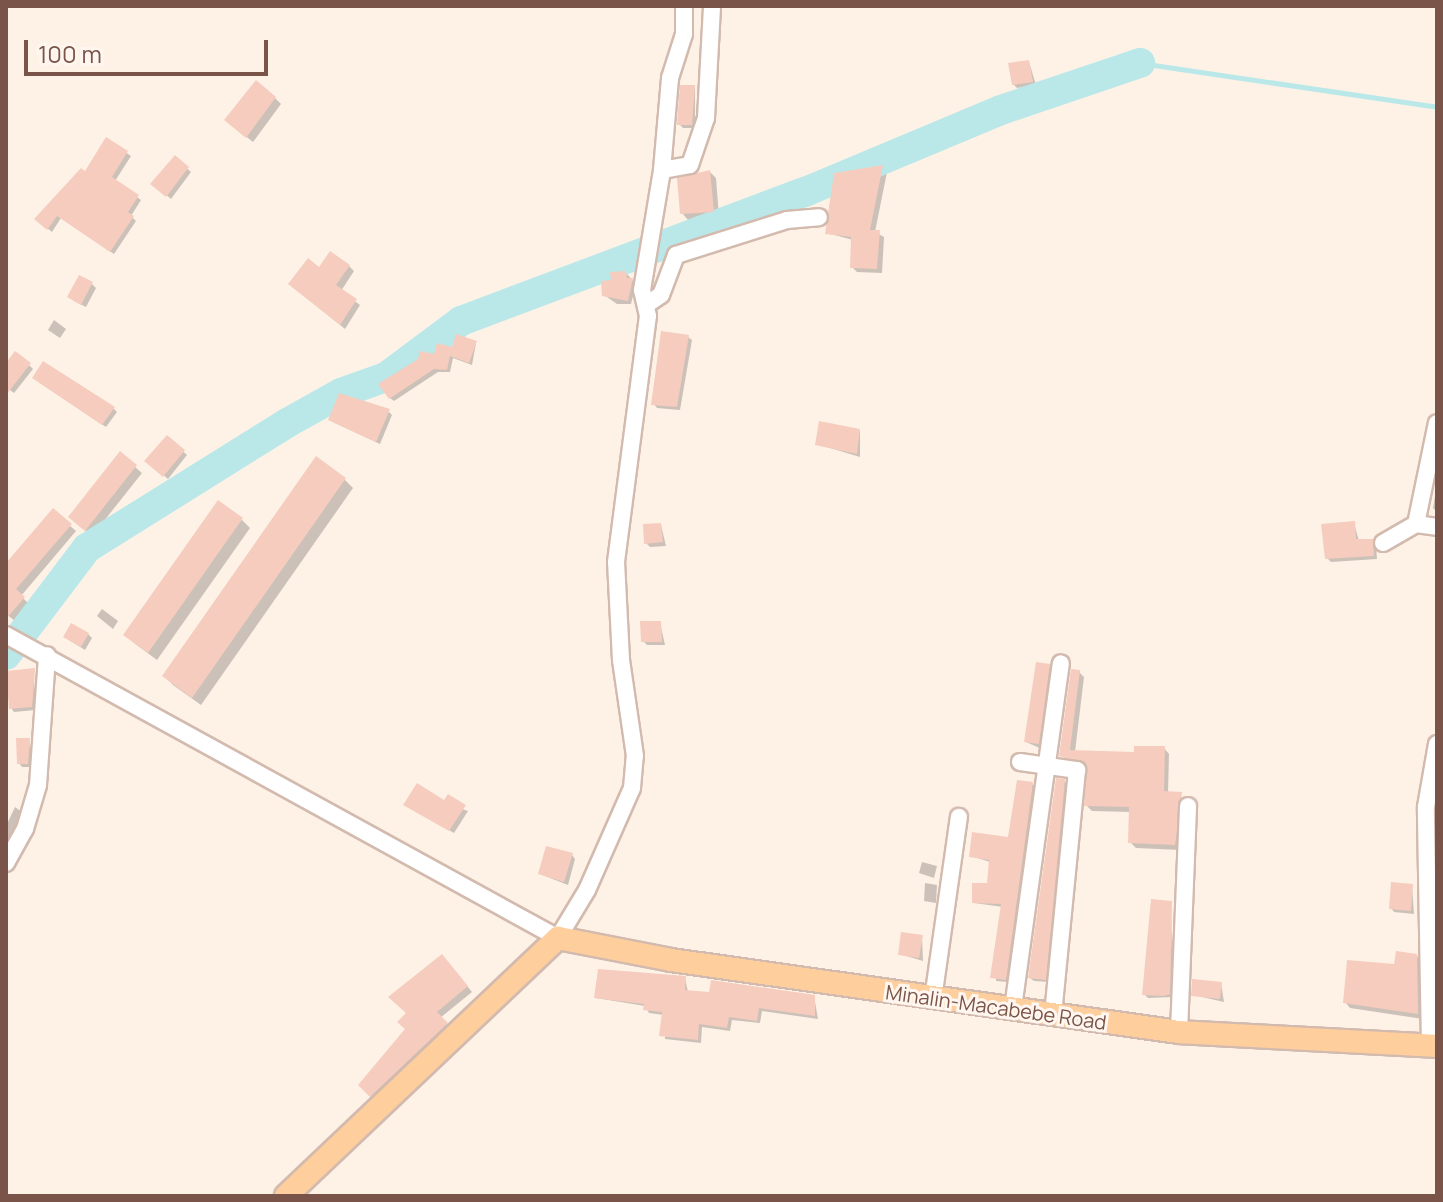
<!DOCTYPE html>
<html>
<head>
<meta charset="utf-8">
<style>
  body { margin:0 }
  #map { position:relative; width:1443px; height:1202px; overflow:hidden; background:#fef2e7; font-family:Manrope,sans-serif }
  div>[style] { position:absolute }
  .shadow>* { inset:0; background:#0003 }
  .stream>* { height:5px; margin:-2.5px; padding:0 2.5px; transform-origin:2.5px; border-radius:2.5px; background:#bae8e9 }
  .river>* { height:30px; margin:-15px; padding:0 15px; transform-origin:15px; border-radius:15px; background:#bae8e9 }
  .building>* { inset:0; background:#f5ccbd }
  .roads { filter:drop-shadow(2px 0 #d3baae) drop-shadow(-2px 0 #d3baae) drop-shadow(0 2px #d3baae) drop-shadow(0 -2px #d3baae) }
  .minor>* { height:16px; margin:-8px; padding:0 8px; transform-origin:8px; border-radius:8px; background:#fff }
  .major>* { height:22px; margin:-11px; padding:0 11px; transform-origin:11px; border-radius:11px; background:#ffce9d }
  span { translate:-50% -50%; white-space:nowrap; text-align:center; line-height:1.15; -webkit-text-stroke:6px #fff6ef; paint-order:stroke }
  .street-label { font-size:20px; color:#7a5449 }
  .frame { position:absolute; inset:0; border:8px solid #7a5449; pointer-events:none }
  .scale { position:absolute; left:24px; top:40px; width:244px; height:36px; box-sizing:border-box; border:4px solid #7a5449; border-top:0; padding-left:10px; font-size:24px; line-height:28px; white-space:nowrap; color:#7a5449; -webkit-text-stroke:6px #fff6ef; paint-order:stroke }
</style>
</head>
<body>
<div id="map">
  <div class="shadow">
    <i style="clip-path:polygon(1029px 62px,1036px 85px,1017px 88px,1013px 84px)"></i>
    <i style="clip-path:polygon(695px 87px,695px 128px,683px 128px,679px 124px)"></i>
    <i style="clip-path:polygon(275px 98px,281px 104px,253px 142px,233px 126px)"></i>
    <i style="clip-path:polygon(107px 140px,131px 156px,115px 181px,141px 200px,131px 216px,136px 221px,114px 254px,61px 218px,52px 232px,36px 219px,85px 174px)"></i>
    <i style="clip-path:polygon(175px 158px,191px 172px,171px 199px,153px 183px)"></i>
    <i style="clip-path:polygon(882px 168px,887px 172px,875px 232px,884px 237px,882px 273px,857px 272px,852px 267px,853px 240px,827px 233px)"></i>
    <i style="clip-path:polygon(710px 172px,716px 178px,719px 217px,688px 220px,682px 213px)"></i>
    <i style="clip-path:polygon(349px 266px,354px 271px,341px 291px,360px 305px,345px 329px,296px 289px,320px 269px)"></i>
    <i style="clip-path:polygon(626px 273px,636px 284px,631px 304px,617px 304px,604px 295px)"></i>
    <i style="clip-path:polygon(92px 284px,96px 288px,86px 307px,74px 301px)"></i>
    <i style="clip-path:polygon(54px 320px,66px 329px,60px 338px,48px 330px)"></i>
    <i style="clip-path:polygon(688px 337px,692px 340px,680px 410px,657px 408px,654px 404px)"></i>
    <i style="clip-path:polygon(476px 343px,472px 365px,453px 358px,450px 372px,438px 372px,394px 401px,390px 398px,436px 356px)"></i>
    <i style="clip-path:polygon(29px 365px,33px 369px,14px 393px,6px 387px,6px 366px)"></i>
    <i style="clip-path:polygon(38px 381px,113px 408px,117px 412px,106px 427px)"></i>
    <i style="clip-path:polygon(388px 411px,392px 415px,380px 444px,335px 423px)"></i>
    <i style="clip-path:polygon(860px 431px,860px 457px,817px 444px)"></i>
    <i style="clip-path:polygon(167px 437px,187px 455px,168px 479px,147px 461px)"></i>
    <i style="clip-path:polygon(120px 454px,142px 473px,92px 536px,76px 523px)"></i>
    <i style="clip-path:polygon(344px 479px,353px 488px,201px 705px,173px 685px,165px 676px)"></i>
    <i style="clip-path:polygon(1437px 484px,1437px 512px,1433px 508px)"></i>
    <i style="clip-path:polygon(53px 511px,76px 531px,21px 596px,29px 604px,15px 621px,6px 614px,6px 566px)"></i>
    <i style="clip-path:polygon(241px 519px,250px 528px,157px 660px,134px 643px,126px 635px)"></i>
    <i style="clip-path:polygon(1354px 523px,1359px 541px,1376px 545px,1377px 559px,1331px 562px,1327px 558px)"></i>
    <i style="clip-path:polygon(661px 525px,666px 546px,650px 547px,646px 543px)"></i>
    <i style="clip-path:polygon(102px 609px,118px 621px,113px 629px,97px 616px)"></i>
    <i style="clip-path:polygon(660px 623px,665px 645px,647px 645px,643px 641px)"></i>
    <i style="clip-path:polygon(88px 634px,92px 638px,85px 650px,69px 640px)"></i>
    <i style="clip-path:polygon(1049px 666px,1055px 672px,1044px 750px,1026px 742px)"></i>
    <i style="clip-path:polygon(34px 670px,35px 710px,14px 712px,11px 708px)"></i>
    <i style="clip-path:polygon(1079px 672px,1084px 677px,1075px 752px,1136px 754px,1164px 748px,1169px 754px,1168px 793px,1186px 799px,1180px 850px,1136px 848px,1130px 842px,1131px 812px,1092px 811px,1087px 806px,1089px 768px,1061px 756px)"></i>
    <i style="clip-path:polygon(29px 740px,32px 767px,22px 767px,19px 763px)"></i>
    <i style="clip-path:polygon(1064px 781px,1068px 785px,1049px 982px,1034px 981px,1030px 978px)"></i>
    <i style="clip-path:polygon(1032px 784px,1036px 787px,1009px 982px,996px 981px,1003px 907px,974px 903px,989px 885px,990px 862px,971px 856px,1010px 839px)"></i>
    <i style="clip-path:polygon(445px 803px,468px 811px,454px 833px,405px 805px)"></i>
    <i style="clip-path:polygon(15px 807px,22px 812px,6px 851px,6px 826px)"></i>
    <i style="clip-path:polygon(572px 855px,575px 859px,568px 885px,540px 874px)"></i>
    <i style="clip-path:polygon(922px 862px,937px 866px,934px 878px,919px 873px)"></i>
    <i style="clip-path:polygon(925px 883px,937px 885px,936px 903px,924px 901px)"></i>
    <i style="clip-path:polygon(1412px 886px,1414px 914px,1394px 912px,1391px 908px)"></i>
    <i style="clip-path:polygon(1171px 903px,1173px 997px,1148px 998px,1144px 994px)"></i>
    <i style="clip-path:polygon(922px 937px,923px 961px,900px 954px)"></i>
    <i style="clip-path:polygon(1417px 956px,1422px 961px,1423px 1019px,1350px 1008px,1345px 1002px)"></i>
    <i style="clip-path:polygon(448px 962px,472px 992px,440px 1018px,452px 1030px,377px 1101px,360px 1085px,408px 1029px)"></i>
    <i style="clip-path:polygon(685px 978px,688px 992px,814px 996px,818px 1019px,762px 1011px,760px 1023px,732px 1020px,730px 1031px,702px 1027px,701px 1043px,665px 1039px,664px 1015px,649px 1013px,645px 1006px,596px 998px)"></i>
    <i style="clip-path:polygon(1221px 983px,1224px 1002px,1193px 995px)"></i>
  </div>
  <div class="stream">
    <i style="left:1140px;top:63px;width:300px;rotate:8.4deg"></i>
  </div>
  <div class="river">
    <i style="left:6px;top:655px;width:134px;rotate:-52.9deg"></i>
    <i style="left:87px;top:548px;width:236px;rotate:-32deg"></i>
    <i style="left:287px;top:423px;width:62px;rotate:-29.1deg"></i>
    <i style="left:341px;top:393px;width:48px;rotate:-19.6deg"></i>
    <i style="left:386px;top:377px;width:94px;rotate:-36.7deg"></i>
    <i style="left:461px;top:321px;width:367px;rotate:-20.6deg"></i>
    <i style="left:805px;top:192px;width:212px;rotate:-22.7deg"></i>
    <i style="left:1001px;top:110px;width:147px;rotate:-18.7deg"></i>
  </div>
  <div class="building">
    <i style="clip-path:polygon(1029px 60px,1033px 82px,1012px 85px,1008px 63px)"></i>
    <i style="clip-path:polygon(256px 80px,276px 97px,246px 138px,224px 120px)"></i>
    <i style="clip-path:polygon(680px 85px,695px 85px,692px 125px,677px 125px)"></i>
    <i style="clip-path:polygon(106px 137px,128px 151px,112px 177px,139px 195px,128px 212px,134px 216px,110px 252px,57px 216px,47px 230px,34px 219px,81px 168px,85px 171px)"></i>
    <i style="clip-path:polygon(175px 155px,189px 167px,166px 197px,150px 184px)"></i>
    <i style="clip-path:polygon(883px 165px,870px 230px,880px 230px,877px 269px,850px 268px,851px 237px,825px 234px,834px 173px)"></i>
    <i style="clip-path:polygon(710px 170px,714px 212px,680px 214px,677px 178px)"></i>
    <i style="clip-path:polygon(330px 251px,350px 265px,336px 285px,357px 299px,340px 325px,288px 284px,308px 258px,319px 267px)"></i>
    <i style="clip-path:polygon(626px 271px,627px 278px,633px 278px,628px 301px,602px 296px,601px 281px,611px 280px,610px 272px)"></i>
    <i style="clip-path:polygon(79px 275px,93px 282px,81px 305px,67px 297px)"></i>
    <i style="clip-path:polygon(661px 331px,689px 335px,677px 407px,651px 405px)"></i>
    <i style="clip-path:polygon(456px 334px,477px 341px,469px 363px,450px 356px,447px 370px,434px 369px,389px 399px,378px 384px,418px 359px,420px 351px,434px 354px,437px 343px,452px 347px)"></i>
    <i style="clip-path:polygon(15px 351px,31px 363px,6px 395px,6px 363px)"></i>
    <i style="clip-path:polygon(43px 361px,115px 407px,102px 425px,32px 378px)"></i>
    <i style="clip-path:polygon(339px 393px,390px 409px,376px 442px,328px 420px)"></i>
    <i style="clip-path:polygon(819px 421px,860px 429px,857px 454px,815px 445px)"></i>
    <i style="clip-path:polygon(167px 435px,185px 450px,163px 477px,144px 461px)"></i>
    <i style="clip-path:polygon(120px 451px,137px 465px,85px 531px,68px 517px)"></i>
    <i style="clip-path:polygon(316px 456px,346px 478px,192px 698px,162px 676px)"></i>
    <i style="clip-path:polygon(218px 500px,243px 518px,148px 653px,123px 635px)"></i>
    <i style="clip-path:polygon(53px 508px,72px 524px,16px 589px,25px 597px,6px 619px,6px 563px)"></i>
    <i style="clip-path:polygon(1355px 521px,1356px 539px,1373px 539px,1374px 556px,1325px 559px,1321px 524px)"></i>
    <i style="clip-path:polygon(661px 523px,663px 542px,644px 544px,643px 524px)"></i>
    <i style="clip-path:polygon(640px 621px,661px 621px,662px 642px,641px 642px)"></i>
    <i style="clip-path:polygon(71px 623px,89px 633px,81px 647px,63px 637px)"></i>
    <i style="clip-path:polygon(1036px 662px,1050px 664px,1039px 744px,1024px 742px)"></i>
    <i style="clip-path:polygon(35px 668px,32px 707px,9px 709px,6px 671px)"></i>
    <i style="clip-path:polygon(1071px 669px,1080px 670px,1070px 750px,1134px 752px,1134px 746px,1165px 746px,1164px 791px,1182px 792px,1175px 845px,1128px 843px,1129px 807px,1084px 806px,1087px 765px,1059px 756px)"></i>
    <i style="clip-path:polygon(16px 738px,30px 738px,28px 764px,17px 764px)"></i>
    <i style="clip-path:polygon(1056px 778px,1065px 779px,1046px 980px,1028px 978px)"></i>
    <i style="clip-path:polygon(1017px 780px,1033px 782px,1006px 980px,990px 978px,1001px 904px,972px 903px,972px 883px,987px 883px,989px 860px,969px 857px,972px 832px,1008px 837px)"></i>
    <i style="clip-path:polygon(417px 783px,444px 800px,448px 794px,466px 805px,449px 831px,403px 805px)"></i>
    <i style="clip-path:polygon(546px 846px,573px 853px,564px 882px,538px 874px)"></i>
    <i style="clip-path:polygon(1391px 882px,1413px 884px,1411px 911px,1389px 909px)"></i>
    <i style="clip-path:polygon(1151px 899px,1172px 901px,1170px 994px,1164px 996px,1142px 995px)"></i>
    <i style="clip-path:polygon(901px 932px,923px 935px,919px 958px,898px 955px)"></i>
    <i style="clip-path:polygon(1396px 951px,1417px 954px,1418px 1014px,1343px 1003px,1347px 960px,1394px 964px)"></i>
    <i style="clip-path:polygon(442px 954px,468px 986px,437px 1012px,448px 1023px,370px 1097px,358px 1085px,405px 1029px,397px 1022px,406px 1013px,388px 997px)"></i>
    <i style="clip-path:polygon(598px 969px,686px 976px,685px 990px,709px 992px,711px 980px,815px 995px,815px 1016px,759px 1008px,757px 1021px,729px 1017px,727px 1028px,699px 1024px,698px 1040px,659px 1036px,662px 1012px,643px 1010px,644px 1004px,594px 998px)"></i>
    <i style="clip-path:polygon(1192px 979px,1222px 982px,1220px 999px,1191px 996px)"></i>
  </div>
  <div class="roads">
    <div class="minor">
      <i style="left:662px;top:170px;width:92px;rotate:-85deg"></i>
      <i style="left:670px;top:78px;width:46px;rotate:-72.3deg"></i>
      <i style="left:684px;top:34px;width:28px;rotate:-90deg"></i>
      <i style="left:646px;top:305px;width:18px;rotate:-34deg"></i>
      <i style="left:661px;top:295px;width:43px;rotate:-69.4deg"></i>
      <i style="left:676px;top:255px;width:116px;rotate:-17.5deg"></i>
      <i style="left:787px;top:220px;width:32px;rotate:-5deg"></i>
      <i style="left:1416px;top:524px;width:103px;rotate:-78.3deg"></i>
      <i style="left:1383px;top:543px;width:38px;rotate:-30deg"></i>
      <i style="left:1416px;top:524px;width:21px;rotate:8deg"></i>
      <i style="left:6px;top:635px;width:630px;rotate:28.76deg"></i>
      <i style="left:558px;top:938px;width:56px;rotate:-58.9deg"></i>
      <i style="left:587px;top:890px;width:111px;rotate:-66.2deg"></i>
      <i style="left:632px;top:788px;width:32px;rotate:-85deg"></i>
      <i style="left:635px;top:756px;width:97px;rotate:-98.3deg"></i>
      <i style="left:621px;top:660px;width:98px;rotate:-92.9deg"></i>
      <i style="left:616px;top:562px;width:248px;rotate:-82.6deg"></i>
      <i style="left:648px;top:316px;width:27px;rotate:-103deg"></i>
      <i style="left:642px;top:290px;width:122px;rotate:-80.5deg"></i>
      <i style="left:662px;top:170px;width:28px;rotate:-10deg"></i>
      <i style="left:690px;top:165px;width:50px;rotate:-71.2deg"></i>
      <i style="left:706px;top:118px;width:112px;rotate:-86.9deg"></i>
      <i style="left:1020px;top:762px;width:58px;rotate:8deg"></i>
      <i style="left:1077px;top:770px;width:247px;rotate:95.6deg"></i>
      <i style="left:6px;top:863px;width:39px;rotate:-61deg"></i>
      <i style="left:25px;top:829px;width:46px;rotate:-73.5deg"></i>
      <i style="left:38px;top:785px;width:130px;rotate:-86deg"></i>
      <i style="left:933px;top:999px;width:184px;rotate:-81.9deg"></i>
      <i style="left:1013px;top:1008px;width:348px;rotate:-82.1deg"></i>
      <i style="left:1179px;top:1032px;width:226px;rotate:-87.7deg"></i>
      <i style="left:1430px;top:1046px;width:239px;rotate:-91deg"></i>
      <i style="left:1426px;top:807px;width:64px;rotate:-80.1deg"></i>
    </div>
    <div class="major">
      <i style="left:286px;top:1196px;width:375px;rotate:-43.5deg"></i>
      <i style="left:558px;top:938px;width:115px;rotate:11deg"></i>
      <i style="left:671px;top:960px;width:513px;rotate:8.07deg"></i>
      <i style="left:1179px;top:1032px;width:258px;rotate:3.1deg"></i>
    </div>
  </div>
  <div class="street-label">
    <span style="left:996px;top:1007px;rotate:8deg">Minalin-Macabebe Road</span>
  </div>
  <div class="frame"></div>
  <div class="scale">100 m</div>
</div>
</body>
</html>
